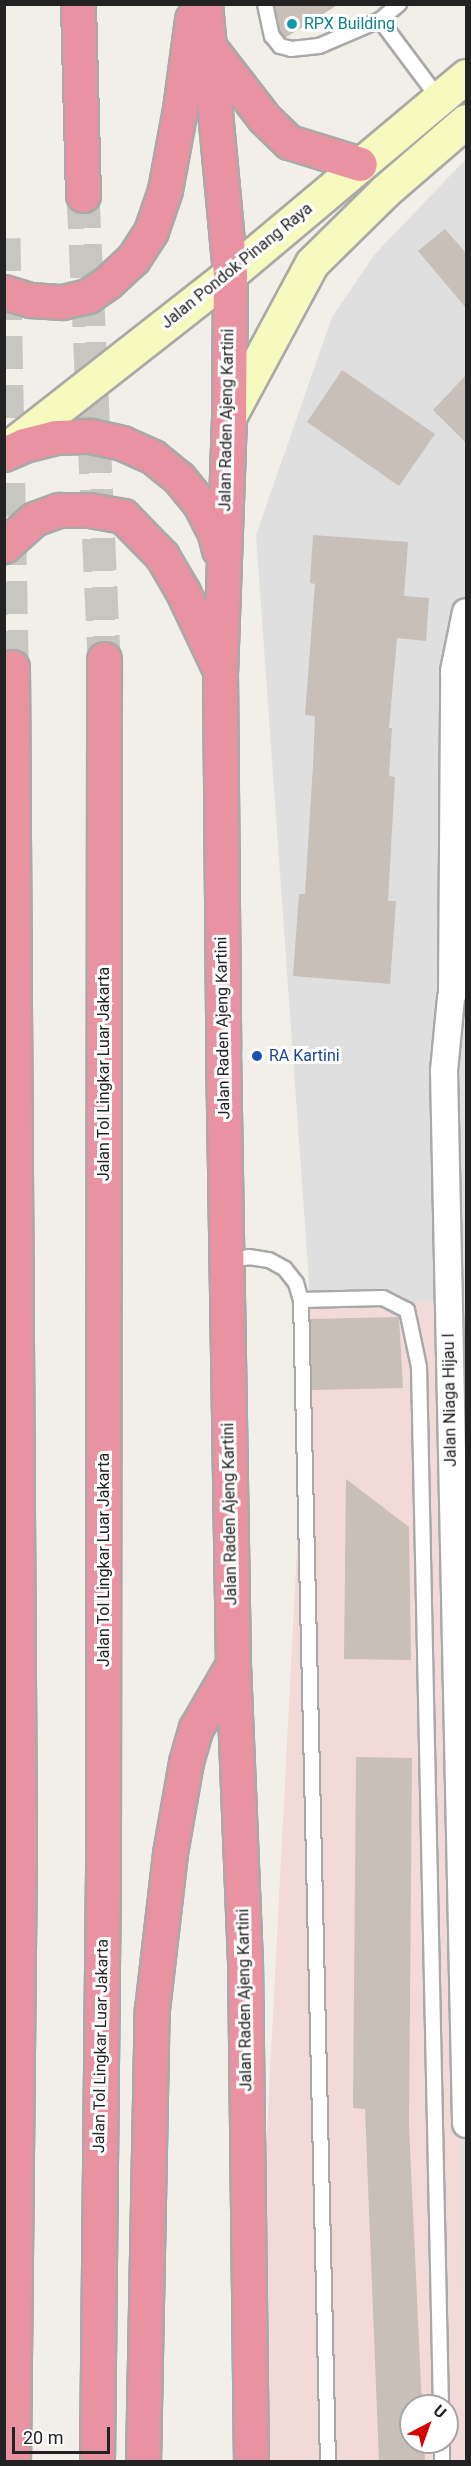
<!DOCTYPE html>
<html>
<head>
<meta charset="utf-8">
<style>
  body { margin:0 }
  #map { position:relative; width:471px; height:2466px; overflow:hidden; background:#f2efe9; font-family:Roboto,sans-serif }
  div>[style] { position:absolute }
  .residential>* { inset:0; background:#e0dfdf }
  .commercial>* { inset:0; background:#f2dad9 }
  .building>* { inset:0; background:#c7bfb8 }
  .highway-tunnel>* { height:33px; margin-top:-16.5px; transform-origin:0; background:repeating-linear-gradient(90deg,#c8c6c1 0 33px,transparent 0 49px) }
  .roads { filter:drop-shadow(2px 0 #a9a9a9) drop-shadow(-2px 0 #a9a9a9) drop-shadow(0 2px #a9a9a9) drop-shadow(0 -2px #a9a9a9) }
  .lane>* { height:14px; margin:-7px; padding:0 7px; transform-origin:7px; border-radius:7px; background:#fff }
  .street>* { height:26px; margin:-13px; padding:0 13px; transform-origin:13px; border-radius:13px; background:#fff }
  .secondary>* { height:33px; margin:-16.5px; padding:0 16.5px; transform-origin:16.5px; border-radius:16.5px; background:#f7fabf }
  .highway>* { height:33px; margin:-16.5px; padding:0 16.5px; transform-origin:16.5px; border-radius:16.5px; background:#e892a2 }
  .dots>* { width:16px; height:16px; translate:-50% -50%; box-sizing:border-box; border:3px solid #fff; border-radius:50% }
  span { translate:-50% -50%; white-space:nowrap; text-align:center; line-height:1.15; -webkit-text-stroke:6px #fff; paint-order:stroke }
  .culture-label { font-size:16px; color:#0d838f }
  .left { translate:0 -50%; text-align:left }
  .street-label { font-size:16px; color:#222 }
  .transit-label { font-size:16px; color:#164399 }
  .frame { position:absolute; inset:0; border:6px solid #222; pointer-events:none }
  .north { position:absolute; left:399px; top:2394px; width:60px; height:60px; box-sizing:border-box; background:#fff; border:2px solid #a7a7a7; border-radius:50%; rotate:41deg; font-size:16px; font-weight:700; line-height:24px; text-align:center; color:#222 }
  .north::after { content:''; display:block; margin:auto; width:21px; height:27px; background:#d40000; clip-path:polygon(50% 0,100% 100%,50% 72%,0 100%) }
  .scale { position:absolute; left:12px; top:2427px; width:98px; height:27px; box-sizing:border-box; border:3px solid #222; border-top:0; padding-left:8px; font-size:18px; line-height:21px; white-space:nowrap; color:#222; -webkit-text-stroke:4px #fff; paint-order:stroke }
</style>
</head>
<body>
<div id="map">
  <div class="residential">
    <i style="clip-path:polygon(466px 159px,466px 2461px,447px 2442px,414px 1302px,310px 1296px,256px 535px,332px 317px,375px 254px)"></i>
  </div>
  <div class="commercial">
    <i style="clip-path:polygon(evenodd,310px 1296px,448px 1303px,466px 2461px,250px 2462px,310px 1296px,411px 2406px,447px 2406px,447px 2442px,411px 2442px,411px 2406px)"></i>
  </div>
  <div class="building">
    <i style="clip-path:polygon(274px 4px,339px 4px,285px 38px,280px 32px)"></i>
    <i style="clip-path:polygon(445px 229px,466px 253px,466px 308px,418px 251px)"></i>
    <i style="clip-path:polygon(342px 370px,435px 434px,399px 486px,307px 422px)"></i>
    <i style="clip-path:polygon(466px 375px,466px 443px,433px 410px)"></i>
    <i style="clip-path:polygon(313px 535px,408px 542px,404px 596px,429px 598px,426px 641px,397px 638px,389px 728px,392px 728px,389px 776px,395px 777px,388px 901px,396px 901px,390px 984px,293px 976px,299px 894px,305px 894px,313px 765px,315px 716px,305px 715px,315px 584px,310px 583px)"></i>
    <i style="clip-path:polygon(399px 1317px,403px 1388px,312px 1390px,310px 1319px)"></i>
    <i style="clip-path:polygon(346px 1479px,409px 1527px,411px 1660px,344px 1659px)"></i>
    <i style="clip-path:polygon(356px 1757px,412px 1758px,409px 2126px,422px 2406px,411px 2406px,411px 2442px,424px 2442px,425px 2462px,379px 2462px,365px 2109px,353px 2108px)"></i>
  </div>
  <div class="highway-tunnel">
    <i style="left:83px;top:195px;width:464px;rotate:87.4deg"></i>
    <i style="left:4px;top:238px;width:429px;rotate:88.9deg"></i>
  </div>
  <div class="roads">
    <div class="lane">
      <i style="left:265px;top:4px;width:33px;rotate:78deg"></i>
      <i style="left:272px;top:36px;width:13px;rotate:51deg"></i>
      <i style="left:280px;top:46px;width:11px;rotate:15deg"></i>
      <i style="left:291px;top:49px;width:28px;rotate:-6deg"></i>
      <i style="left:319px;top:46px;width:66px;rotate:-23.1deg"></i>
      <i style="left:380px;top:20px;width:25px;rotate:-40deg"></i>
      <i style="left:380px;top:20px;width:99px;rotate:53.2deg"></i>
      <i style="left:226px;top:1260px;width:23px;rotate:-7deg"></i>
      <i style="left:249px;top:1257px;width:20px;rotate:9deg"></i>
      <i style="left:269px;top:1260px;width:18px;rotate:29deg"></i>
      <i style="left:285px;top:1269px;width:18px;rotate:52deg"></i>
      <i style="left:296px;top:1283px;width:18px;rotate:74deg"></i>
      <i style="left:301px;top:1300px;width:1162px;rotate:88.67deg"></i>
      <i style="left:301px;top:1300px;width:82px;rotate:-1.4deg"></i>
      <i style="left:383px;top:1298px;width:27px;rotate:27deg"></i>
      <i style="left:407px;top:1310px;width:58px;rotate:78.1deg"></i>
      <i style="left:419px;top:1367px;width:1039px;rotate:88.79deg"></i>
      <i style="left:442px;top:2442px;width:20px;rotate:90deg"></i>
    </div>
    <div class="street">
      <i style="left:466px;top:967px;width:34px;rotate:116deg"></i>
      <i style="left:451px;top:998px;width:73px;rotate:95.5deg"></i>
      <i style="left:444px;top:1071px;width:1053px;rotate:88.8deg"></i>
      <i style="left:452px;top:991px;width:320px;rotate:-89.6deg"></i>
      <i style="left:454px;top:671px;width:60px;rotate:-78.5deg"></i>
    </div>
    <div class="secondary">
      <i style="left:229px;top:417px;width:175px;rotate:-61.7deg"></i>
      <i style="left:312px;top:263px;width:103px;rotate:-44.6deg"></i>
      <i style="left:385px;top:191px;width:107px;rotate:-40.8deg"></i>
      <i style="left:4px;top:451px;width:287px;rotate:-38.1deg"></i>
      <i style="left:230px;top:274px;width:308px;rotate:-40deg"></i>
    </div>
    <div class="highway">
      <i style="left:78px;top:4px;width:191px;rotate:88.5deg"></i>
      <i style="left:205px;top:4px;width:271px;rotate:84.7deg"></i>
      <i style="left:230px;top:274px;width:143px;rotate:90.4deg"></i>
      <i style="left:229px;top:417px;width:255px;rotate:92deg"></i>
      <i style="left:220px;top:672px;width:376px;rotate:89.5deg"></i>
      <i style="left:223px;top:1048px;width:616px;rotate:89.07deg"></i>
      <i style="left:233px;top:1664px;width:295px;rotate:87.7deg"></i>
      <i style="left:245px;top:1959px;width:503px;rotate:89.32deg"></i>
      <i style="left:207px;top:44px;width:93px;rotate:52.4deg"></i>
      <i style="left:264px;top:118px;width:35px;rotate:44deg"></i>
      <i style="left:289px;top:142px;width:74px;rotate:17.2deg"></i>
      <i style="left:4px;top:292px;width:28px;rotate:17deg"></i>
      <i style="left:31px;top:300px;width:31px;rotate:4deg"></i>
      <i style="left:62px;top:302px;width:27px;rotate:-13deg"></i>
      <i style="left:88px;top:296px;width:24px;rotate:-35deg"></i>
      <i style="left:108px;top:282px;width:34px;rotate:-43deg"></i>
      <i style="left:133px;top:259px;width:33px;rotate:-57deg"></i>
      <i style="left:151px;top:231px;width:43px;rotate:-71.1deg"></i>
      <i style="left:165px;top:190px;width:82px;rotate:-79.5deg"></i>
      <i style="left:180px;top:109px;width:91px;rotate:-82.4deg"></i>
      <i style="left:4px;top:454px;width:22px;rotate:-24deg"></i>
      <i style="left:24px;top:445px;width:33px;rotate:-14deg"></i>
      <i style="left:56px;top:437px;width:34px;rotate:-2deg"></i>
      <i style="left:90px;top:436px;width:33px;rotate:12deg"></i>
      <i style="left:122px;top:443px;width:34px;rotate:24deg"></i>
      <i style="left:153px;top:457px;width:33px;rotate:39deg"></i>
      <i style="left:179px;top:478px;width:33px;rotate:51deg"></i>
      <i style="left:200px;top:504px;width:34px;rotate:63deg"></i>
      <i style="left:215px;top:534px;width:16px;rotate:76deg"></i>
      <i style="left:4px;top:546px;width:40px;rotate:-42deg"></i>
      <i style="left:34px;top:519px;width:27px;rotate:-20deg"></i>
      <i style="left:59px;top:510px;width:30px"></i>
      <i style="left:89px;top:510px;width:35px;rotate:10deg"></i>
      <i style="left:123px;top:516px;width:56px;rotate:45.7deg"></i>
      <i style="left:162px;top:556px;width:42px;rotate:59.7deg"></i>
      <i style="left:183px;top:592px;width:82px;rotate:64.7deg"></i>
      <i style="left:12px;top:667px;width:1182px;rotate:89.66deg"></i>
      <i style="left:19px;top:1849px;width:613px;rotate:90.56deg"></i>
      <i style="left:97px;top:2462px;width:597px;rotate:-89.42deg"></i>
      <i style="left:103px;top:1865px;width:1206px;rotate:-89.95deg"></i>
      <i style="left:143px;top:2462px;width:453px;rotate:-88.9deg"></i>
      <i style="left:152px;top:2009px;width:157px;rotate:-83.4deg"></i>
      <i style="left:170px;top:1853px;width:92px;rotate:-80deg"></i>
      <i style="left:186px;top:1762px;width:35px;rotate:-74deg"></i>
      <i style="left:196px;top:1728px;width:74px;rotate:-60deg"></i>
    </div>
  </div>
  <div class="dots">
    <i style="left:292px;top:24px;background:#0f9aa8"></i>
    <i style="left:257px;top:1056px;background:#1a4fb4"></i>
  </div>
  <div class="culture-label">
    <span class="left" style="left:304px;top:24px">RPX Building</span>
  </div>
  <div class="street-label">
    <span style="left:237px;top:266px;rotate:-39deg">Jalan Pondok Pinang Raya</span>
    <span style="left:227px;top:420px;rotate:-89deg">Jalan Raden Ajeng Kartini</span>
    <span style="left:223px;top:1028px;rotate:-91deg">Jalan Raden Ajeng Kartini</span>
    <span style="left:104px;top:1074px;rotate:-90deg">Jalan Tol Lingkar Luar Jakarta</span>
    <span style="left:450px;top:1400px;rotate:-91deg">Jalan Niaga Hijau I</span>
    <span style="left:230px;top:1514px;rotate:-91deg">Jalan Raden Ajeng Kartini</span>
    <span style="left:104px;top:1560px;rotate:-90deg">Jalan Tol Lingkar Luar Jakarta</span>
    <span style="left:245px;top:2000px;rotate:-91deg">Jalan Raden Ajeng Kartini</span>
    <span style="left:101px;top:2046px;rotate:-89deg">Jalan Tol Lingkar Luar Jakarta</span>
  </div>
  <div class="transit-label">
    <span class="left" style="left:269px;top:1056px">RA Kartini</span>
  </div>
  <div class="frame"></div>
  <div class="north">U</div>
  <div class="scale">20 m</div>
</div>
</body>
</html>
